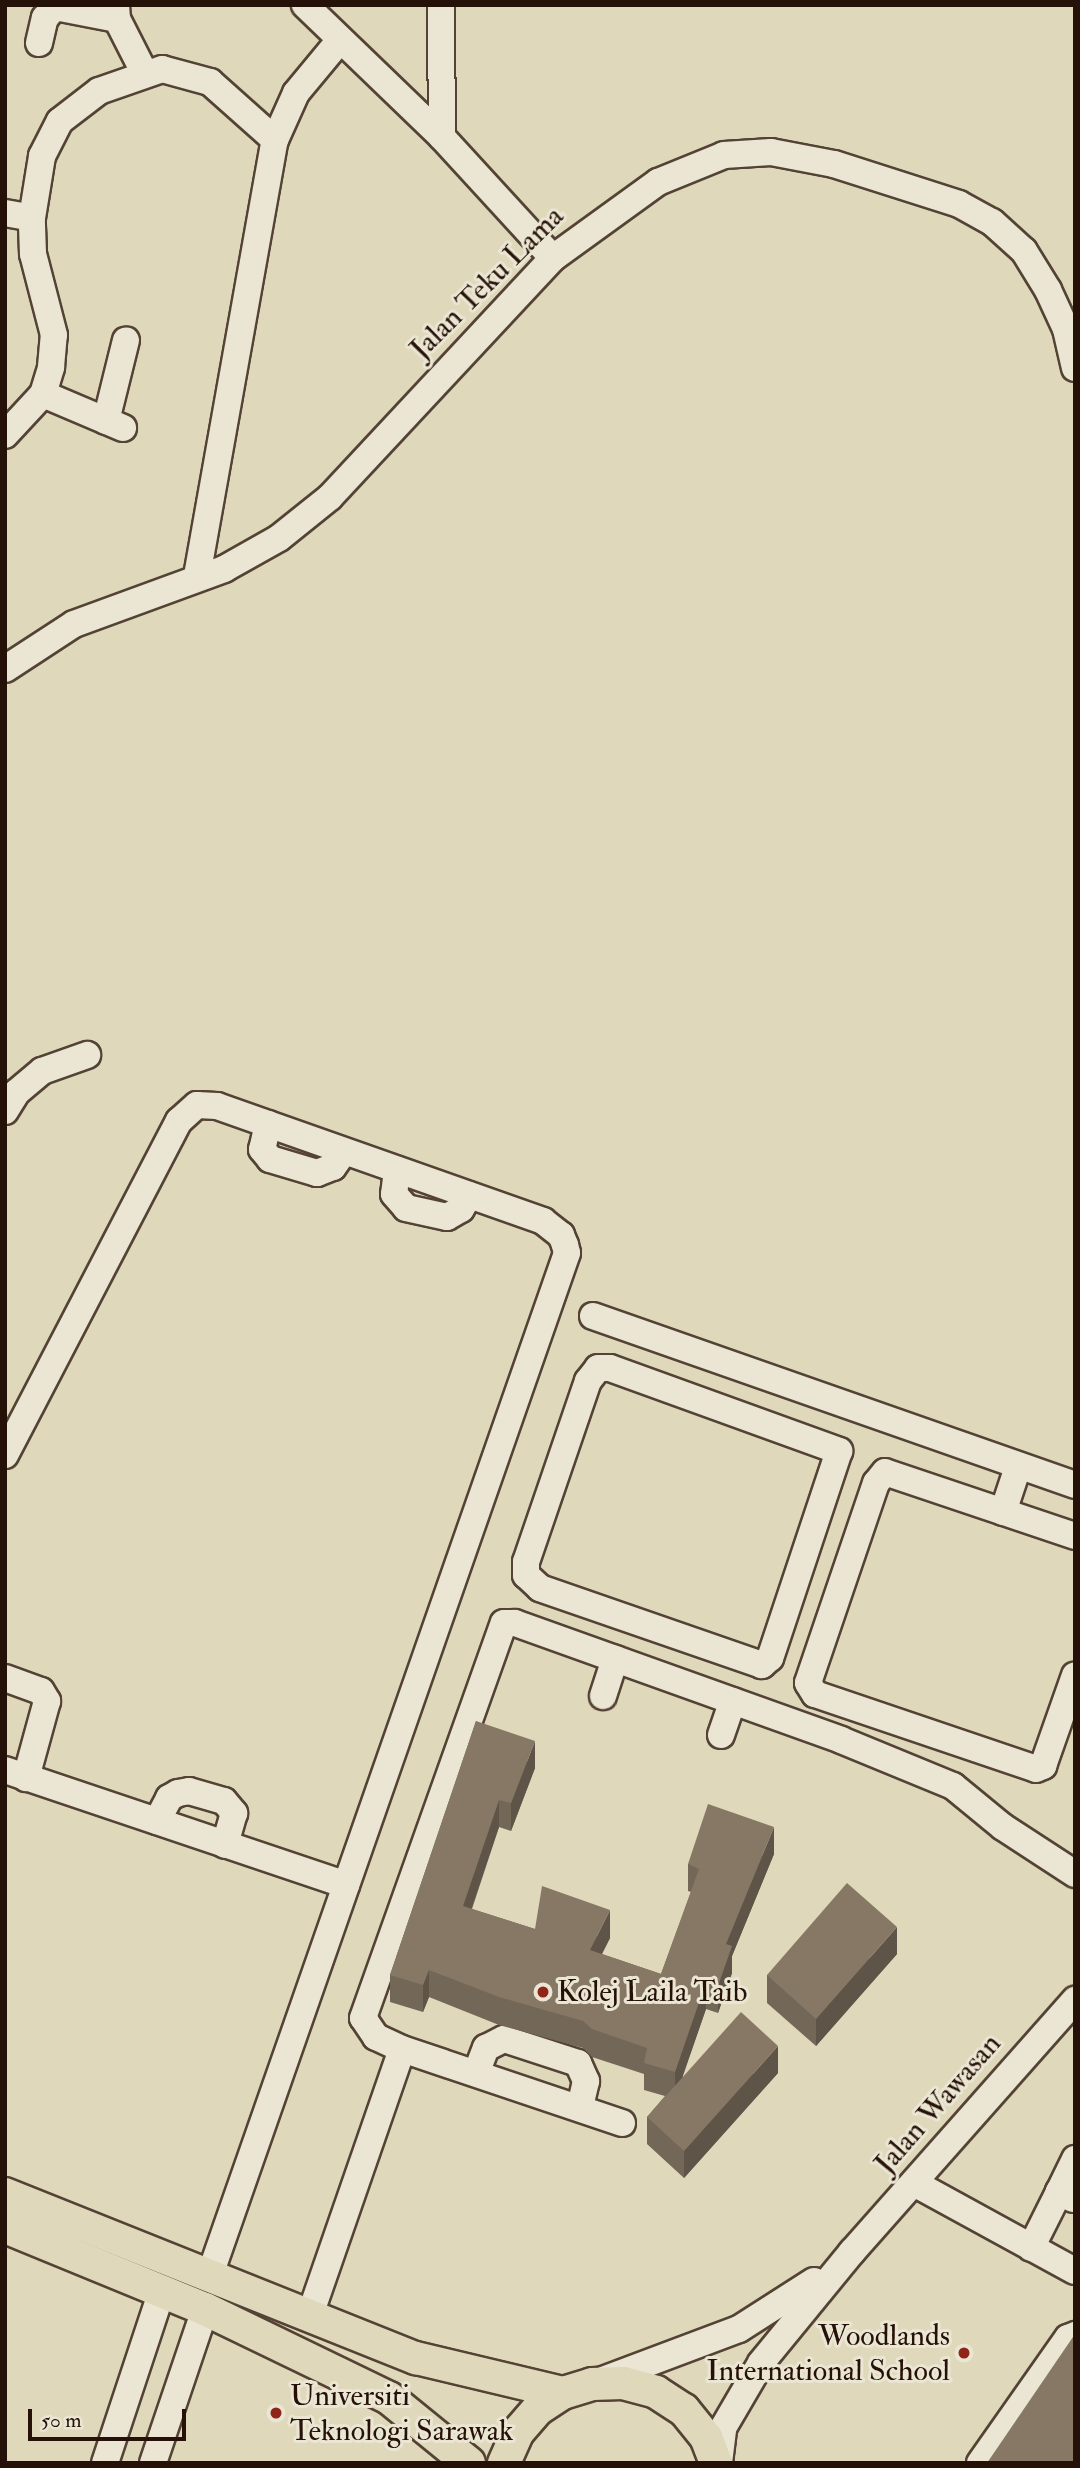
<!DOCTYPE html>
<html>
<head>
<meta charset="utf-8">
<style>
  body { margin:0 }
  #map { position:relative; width:1080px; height:2468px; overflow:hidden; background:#dfd8bb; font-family:"IM FELL Double Pica",serif }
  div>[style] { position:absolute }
  .roads { filter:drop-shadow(2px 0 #544335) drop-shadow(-2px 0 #544335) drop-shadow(0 2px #544335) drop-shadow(0 -2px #544335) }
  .minor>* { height:26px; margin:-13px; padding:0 13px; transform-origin:13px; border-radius:13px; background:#eae6d3 }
  .major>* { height:32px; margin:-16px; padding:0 16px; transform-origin:16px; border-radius:16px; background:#dfd8bb }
  .wall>* { inset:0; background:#736757 }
  .shaded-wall>* { inset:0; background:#5e5447 }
  .building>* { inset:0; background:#867865 }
  .dots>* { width:19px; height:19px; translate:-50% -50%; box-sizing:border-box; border:4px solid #eae6d3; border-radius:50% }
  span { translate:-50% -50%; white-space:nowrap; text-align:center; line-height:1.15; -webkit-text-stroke:6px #eae6d3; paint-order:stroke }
  .street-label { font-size:30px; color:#261108 }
  .poi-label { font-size:30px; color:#261108 }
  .left { translate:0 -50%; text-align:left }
  .right { translate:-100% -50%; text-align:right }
  .frame { position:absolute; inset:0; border:7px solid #261108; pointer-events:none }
  .scale { position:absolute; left:28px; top:2409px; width:158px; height:32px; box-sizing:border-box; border:4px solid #261108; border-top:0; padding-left:9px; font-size:21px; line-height:24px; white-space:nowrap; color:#261108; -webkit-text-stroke:5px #eae6d3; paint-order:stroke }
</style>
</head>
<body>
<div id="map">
  <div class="roads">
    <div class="minor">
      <i style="left:116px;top:5px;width:14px;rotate:86deg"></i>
      <i style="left:117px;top:19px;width:62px;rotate:63deg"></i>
      <i style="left:305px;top:5px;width:190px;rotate:43.9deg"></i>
      <i style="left:442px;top:137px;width:164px;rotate:47.5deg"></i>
      <i style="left:441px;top:5px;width:132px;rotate:89.6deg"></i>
      <i style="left:39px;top:43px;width:26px;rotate:-77deg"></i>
      <i style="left:45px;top:18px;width:15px;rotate:-48deg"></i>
      <i style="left:55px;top:7px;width:63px;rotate:11deg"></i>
      <i style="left:5px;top:213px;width:27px;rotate:10deg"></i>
      <i style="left:43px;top:394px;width:87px;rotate:23deg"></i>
      <i style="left:106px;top:421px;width:83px;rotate:-76.1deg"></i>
      <i style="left:5px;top:435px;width:56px;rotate:-47.2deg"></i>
      <i style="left:43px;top:394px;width:28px;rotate:-73deg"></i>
      <i style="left:51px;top:367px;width:32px;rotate:-85deg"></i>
      <i style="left:54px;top:335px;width:84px;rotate:-104.5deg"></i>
      <i style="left:33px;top:254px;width:36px;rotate:-92deg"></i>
      <i style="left:32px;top:218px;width:63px;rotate:-80.8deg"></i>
      <i style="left:42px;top:156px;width:39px;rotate:-63deg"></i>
      <i style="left:60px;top:121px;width:49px;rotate:-37.6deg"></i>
      <i style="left:99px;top:91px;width:67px;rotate:-19.2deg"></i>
      <i style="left:162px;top:69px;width:50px;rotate:15.2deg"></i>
      <i style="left:210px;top:82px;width:87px;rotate:41.7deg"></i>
      <i style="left:197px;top:576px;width:443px;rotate:-79.9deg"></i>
      <i style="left:275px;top:140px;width:51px;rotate:-65.9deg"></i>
      <i style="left:296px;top:93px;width:69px;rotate:-50.3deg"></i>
      <i style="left:5px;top:669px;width:82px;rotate:-33.1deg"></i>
      <i style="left:74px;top:624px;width:160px;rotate:-20.1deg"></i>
      <i style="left:224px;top:569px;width:63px;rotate:-29.4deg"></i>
      <i style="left:279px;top:538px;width:65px;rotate:-38.8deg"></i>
      <i style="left:330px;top:497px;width:327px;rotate:-47deg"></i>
      <i style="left:553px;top:258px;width:130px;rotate:-35.9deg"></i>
      <i style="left:658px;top:182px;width:71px;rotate:-22.2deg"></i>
      <i style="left:724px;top:155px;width:47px;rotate:-3.7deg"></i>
      <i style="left:771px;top:152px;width:64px;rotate:10.8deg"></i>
      <i style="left:834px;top:164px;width:131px;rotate:17.7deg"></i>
      <i style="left:959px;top:204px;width:38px;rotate:29deg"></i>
      <i style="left:992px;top:222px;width:43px;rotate:42.2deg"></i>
      <i style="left:1024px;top:251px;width:46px;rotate:58.4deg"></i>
      <i style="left:1048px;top:290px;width:43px;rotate:65.2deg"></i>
      <i style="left:1066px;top:329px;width:40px;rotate:77deg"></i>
      <i style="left:5px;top:1111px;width:22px;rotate:-58deg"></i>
      <i style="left:17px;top:1092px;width:33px;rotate:-40deg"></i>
      <i style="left:42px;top:1071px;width:48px;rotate:-19.6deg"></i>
      <i style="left:268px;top:1124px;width:26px;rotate:103deg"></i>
      <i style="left:262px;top:1149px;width:13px;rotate:51deg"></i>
      <i style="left:270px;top:1159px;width:49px;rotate:16.6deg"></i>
      <i style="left:317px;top:1173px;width:17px;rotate:-21deg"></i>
      <i style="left:333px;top:1167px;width:19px;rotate:-55deg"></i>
      <i style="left:397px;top:1170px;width:24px;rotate:97deg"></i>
      <i style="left:394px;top:1194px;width:18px;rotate:49deg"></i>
      <i style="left:406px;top:1208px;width:42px;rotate:12.4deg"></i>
      <i style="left:447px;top:1217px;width:16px;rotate:-30deg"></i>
      <i style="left:461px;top:1209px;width:16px;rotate:-60deg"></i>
      <i style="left:593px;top:1316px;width:511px;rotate:19.32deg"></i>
      <i style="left:598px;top:1368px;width:12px"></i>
      <i style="left:610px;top:1368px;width:244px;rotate:19.9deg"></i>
      <i style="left:839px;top:1451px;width:218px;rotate:108.4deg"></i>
      <i style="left:770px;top:1658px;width:11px;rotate:139deg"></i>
      <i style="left:762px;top:1665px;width:235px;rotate:-160.9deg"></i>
      <i style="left:540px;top:1588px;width:19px;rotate:-137deg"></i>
      <i style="left:526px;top:1575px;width:13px;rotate:-90deg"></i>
      <i style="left:526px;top:1562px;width:191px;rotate:-71.1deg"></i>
      <i style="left:588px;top:1381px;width:16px;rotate:-52deg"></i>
      <i style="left:5px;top:1455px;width:377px;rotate:-62.5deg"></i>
      <i style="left:179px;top:1121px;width:24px;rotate:-42deg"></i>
      <i style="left:197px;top:1105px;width:20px;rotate:3deg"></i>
      <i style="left:217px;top:1106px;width:346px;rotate:19.4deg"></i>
      <i style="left:543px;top:1221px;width:23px;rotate:38deg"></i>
      <i style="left:561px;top:1235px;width:11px;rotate:68deg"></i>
      <i style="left:565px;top:1245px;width:8px;rotate:76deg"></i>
      <i style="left:567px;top:1253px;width:1083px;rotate:109.26deg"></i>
      <i style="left:1003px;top:1512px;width:47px;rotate:-71.6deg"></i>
      <i style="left:1075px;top:1536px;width:200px;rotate:-161.4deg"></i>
      <i style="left:885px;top:1472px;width:14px;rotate:129deg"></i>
      <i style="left:876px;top:1483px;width:211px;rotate:108.8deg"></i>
      <i style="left:808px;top:1683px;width:13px;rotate:58deg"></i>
      <i style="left:815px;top:1694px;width:233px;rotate:18.7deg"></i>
      <i style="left:1036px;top:1769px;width:8px;rotate:-23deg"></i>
      <i style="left:1043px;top:1766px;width:96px;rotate:-70.6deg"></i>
      <i style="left:5px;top:1678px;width:38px;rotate:20deg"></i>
      <i style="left:41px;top:1691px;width:12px;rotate:59deg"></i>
      <i style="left:47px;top:1701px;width:80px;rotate:105.3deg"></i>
      <i style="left:603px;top:1696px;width:39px;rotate:-72deg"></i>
      <i style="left:721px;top:1735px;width:36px;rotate:-71deg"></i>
      <i style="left:5px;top:1770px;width:360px;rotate:18.6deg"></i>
      <i style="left:157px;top:1821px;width:26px;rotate:-62deg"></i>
      <i style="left:169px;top:1798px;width:10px;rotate:-29deg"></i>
      <i style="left:178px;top:1793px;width:11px;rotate:-10deg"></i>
      <i style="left:189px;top:1791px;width:36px;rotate:16deg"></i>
      <i style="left:224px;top:1801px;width:16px;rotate:50deg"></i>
      <i style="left:234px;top:1813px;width:33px;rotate:106deg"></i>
      <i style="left:477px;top:2071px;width:25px;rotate:-69deg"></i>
      <i style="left:486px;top:2048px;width:20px;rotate:-27deg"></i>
      <i style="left:504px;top:2039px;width:78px;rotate:18deg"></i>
      <i style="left:578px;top:2063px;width:20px;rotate:66deg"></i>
      <i style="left:586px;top:2081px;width:27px;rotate:103deg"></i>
      <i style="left:622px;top:2123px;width:232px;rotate:-161.4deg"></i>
      <i style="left:402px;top:2049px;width:29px;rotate:-155deg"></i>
      <i style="left:376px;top:2037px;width:23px;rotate:-124deg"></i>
      <i style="left:363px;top:2018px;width:419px;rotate:-70.4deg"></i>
      <i style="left:504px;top:1623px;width:11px"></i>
      <i style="left:515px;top:1623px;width:346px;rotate:19.7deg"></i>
      <i style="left:841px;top:1740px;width:121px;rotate:22.3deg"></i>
      <i style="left:953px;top:1786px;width:65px;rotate:39.4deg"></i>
      <i style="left:1003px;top:1827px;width:86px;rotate:33.1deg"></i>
      <i style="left:914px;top:2183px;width:183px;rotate:28.7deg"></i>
      <i style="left:1073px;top:2199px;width:16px;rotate:-153deg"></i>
      <i style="left:1059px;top:2192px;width:37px;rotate:-64deg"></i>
      <i style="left:1031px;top:2248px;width:63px;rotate:-63.4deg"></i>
      <i style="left:310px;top:2315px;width:281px;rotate:-70.9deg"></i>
      <i style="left:603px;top:2380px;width:145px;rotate:-20.6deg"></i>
      <i style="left:739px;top:2329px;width:89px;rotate:-32.6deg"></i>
      <i style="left:105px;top:2463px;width:181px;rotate:-71.7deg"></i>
      <i style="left:153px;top:2463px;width:163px;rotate:-71.3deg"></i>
      <i style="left:719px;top:2463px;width:35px;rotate:-83deg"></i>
      <i style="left:723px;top:2428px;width:75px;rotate:-59.7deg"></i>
      <i style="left:761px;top:2363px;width:144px;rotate:-50.7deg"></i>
      <i style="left:852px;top:2252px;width:337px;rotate:-48.5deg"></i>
      <i style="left:980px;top:2463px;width:153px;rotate:-54.9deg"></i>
      <i style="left:1068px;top:2338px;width:8px;rotate:-23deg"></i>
    </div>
    <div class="major">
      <i style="left:5px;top:2194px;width:443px;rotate:21.8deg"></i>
      <i style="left:416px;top:2358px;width:151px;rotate:13.4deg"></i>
      <i style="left:5px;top:2227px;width:216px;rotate:22.3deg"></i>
      <i style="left:205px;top:2309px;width:204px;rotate:25.8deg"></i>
      <i style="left:389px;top:2398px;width:103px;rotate:39.1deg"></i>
      <i style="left:504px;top:2463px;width:34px;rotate:-66deg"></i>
      <i style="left:518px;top:2432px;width:30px;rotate:-49deg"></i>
      <i style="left:538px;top:2409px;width:30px;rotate:-33deg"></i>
      <i style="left:563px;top:2393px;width:30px;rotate:-17deg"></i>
      <i style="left:592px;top:2384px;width:31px;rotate:-2deg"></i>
      <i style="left:623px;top:2383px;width:34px;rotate:15deg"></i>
      <i style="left:656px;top:2392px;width:33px;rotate:33deg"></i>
      <i style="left:684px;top:2410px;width:35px;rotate:51deg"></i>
      <i style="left:706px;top:2437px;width:28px;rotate:69deg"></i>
    </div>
  </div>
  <div class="wall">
    <i style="clip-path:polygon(476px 1721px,535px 1768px,511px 1831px,499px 1827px,472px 1909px,535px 1929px,610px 1938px,602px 1954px,661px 1974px,691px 1892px,688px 1891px,688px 1864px,774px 1854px,732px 1956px,732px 1973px,718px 2013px,706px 2009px,682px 2077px,778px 2073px,684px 2178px,647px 2144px,647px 2117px,665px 2096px,644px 2090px,644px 2074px,592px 2057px,583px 2048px,499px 2025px,429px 1997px,423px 2012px,390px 2002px,390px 1975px)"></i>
    <i style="clip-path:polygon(897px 1954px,816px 2046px,767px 2003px,767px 1975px)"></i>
  </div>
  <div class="shaded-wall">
    <i style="clip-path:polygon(535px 1741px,535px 1768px,511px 1831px,511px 1803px)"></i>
    <i style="clip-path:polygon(499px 1800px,499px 1827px,463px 1933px,463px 1906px)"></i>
    <i style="clip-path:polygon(774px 1827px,774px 1854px,732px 1956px,732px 1973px,718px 2013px,718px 1986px,726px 1944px)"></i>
    <i style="clip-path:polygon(610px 1910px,610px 1938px,590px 1977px,590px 1950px)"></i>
    <i style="clip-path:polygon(897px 1927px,897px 1954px,816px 2046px,816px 2019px)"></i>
    <i style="clip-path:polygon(429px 1970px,429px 1997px,423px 2012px,423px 1985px)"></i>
    <i style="clip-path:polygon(706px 1982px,706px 2009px,675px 2099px,675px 2072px)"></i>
    <i style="clip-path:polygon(778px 2046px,778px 2073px,684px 2178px,684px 2151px)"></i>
  </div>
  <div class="building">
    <i style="clip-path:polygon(476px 1721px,535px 1741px,511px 1803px,499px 1800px,463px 1906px,535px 1929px,542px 1886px,610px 1910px,590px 1950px,661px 1974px,699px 1869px,688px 1864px,708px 1804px,774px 1827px,726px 1944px,732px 1946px,718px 1986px,706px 1982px,675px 2072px,644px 2063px,647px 2048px,592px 2029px,583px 2021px,499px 1997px,429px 1970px,423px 1985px,390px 1975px)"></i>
    <i style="clip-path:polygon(847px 1883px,897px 1927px,816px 2019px,767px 1975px)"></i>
    <i style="clip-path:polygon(741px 2012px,778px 2046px,684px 2151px,647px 2117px)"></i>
    <i style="clip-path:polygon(1075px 2334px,1075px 2463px,987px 2463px)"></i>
  </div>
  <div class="dots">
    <i style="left:543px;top:1992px;background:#8f2418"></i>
    <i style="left:964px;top:2353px;background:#8f2418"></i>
    <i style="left:276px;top:2413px;background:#8f2418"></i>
  </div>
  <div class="street-label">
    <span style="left:487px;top:283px;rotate:-45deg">Jalan Teku Lama</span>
    <span style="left:938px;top:2104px;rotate:-49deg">Jalan Wawasan</span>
  </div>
  <div class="poi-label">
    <span class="left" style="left:557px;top:1992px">Kolej Laila Taib</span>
    <span class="right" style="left:950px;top:2353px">Woodlands<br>International School</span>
    <span class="left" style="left:290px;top:2413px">Universiti<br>Teknologi Sarawak</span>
  </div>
  <div class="frame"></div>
  <div class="scale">50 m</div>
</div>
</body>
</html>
